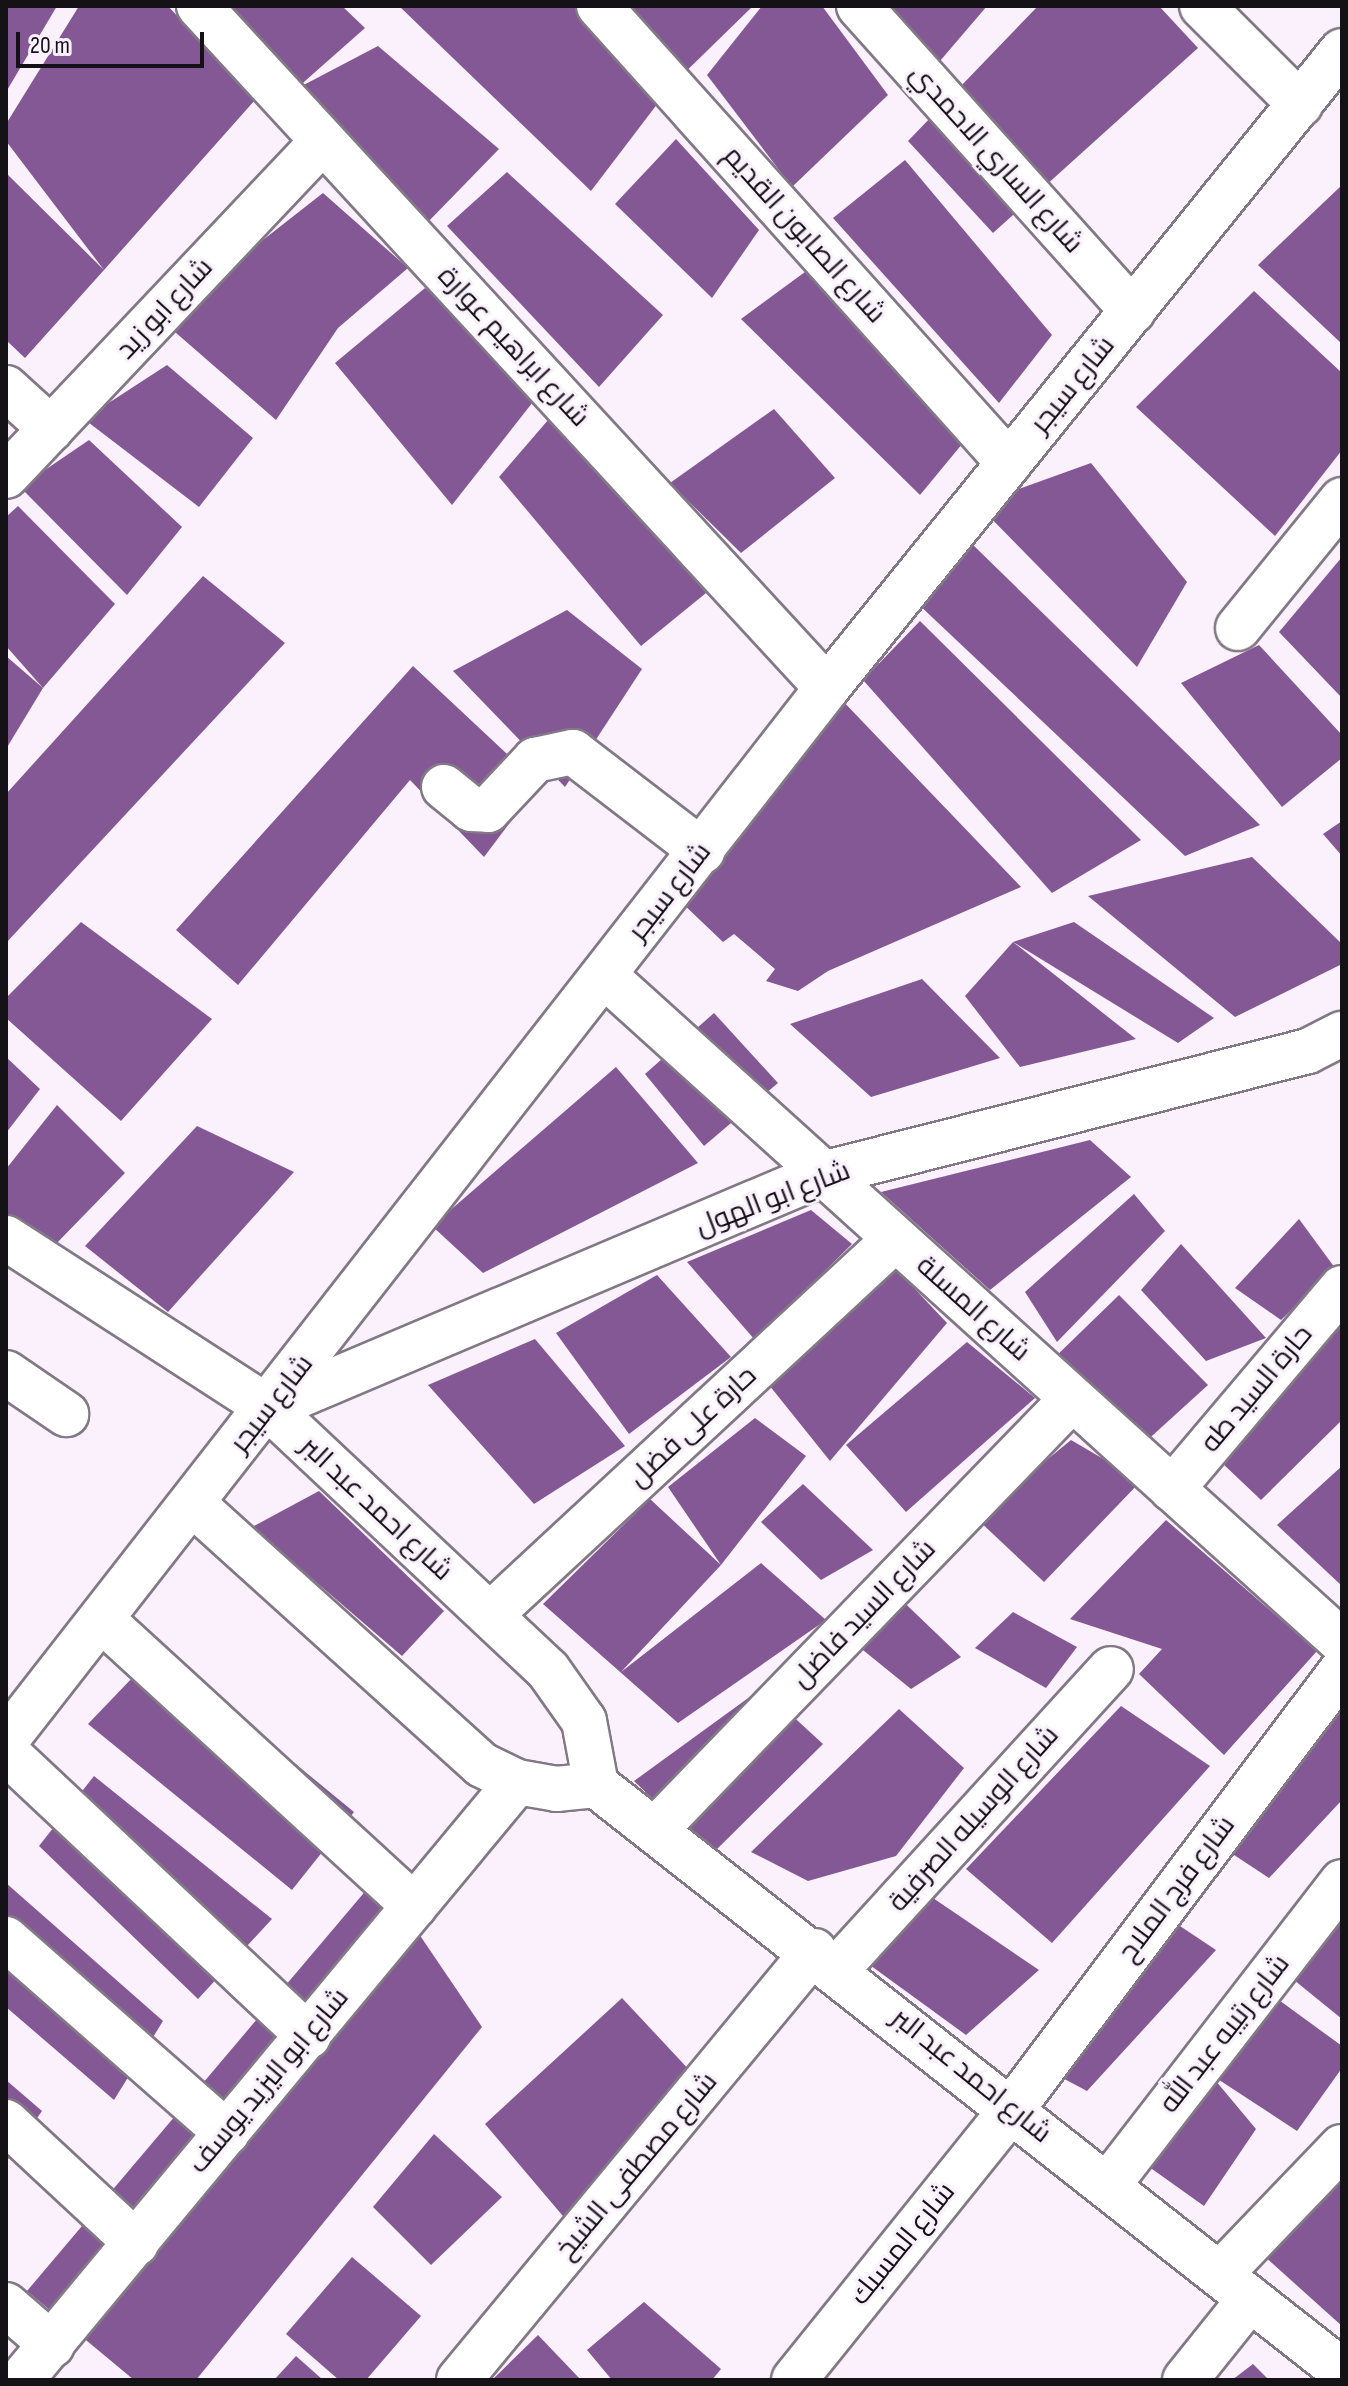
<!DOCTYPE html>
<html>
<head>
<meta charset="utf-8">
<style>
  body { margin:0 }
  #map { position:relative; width:1348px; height:2386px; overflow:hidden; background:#faf1fd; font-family:"Sofia Sans Condensed",Cairo,sans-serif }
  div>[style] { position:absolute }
  .building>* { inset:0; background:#845895 }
  .roads { filter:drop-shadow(2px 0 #827886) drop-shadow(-2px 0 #827886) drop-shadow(0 2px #827886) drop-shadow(0 -2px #827886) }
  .minor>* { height:44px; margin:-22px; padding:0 22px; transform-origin:22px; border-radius:22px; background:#fff }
  .major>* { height:44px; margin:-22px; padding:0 22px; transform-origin:22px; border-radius:22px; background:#fff }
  span { translate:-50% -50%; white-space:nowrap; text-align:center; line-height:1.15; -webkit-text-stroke:6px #faf1fd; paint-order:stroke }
  .street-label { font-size:28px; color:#151217 }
  .frame { position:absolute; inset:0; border:8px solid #151217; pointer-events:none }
  .scale { position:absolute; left:16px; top:32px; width:188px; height:36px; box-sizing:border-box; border:4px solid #151217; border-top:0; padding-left:10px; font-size:24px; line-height:28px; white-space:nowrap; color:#151217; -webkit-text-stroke:6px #faf1fd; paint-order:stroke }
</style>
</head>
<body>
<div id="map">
  <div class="building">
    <i style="clip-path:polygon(6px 6px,57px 6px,6px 92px)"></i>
    <i style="clip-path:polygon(79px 6px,168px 6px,255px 100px,104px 270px,25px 358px,6px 340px,6px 173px,104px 270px,6px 141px,6px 124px)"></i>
    <i style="clip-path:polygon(226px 6px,342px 6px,365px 28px,296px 89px)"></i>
    <i style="clip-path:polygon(399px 6px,586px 6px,671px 86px,591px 191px)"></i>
    <i style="clip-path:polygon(617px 6px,753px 6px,671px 86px)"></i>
    <i style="clip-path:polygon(762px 6px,822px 6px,888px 95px,792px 187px,707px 75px)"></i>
    <i style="clip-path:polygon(890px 6px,987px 6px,940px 61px)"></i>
    <i style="clip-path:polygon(1038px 6px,1159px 6px,1198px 48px,993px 233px,908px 141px)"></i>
    <i style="clip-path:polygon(378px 46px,499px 149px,427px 223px,296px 89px)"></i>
    <i style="clip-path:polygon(676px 139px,759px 230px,712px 298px,615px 204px)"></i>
    <i style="clip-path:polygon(905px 160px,1052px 335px,999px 403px,833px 218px)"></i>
    <i style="clip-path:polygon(507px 172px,663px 315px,599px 387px,447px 226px)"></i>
    <i style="clip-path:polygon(1342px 185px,1342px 344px,1258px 265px)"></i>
    <i style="clip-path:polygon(323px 193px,408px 268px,338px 328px,276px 420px,175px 332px,235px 262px)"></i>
    <i style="clip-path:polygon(809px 269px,977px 426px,920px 495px,741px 319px)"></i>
    <i style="clip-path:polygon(425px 288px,547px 384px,452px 505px,335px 363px)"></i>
    <i style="clip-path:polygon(1254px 291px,1342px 373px,1342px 450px,1275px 536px,1136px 407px)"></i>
    <i style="clip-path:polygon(167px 365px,253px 438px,199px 507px,84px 419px)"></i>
    <i style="clip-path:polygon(774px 409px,835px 478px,741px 553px,670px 483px)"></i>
    <i style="clip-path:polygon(555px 412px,706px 593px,641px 646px,499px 477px)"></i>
    <i style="clip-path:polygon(89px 440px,182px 527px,127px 595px,20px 487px)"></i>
    <i style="clip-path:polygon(1091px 463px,1187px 582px,1137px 667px,977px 504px)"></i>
    <i style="clip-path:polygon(18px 506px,115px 604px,43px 688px,6px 646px,6px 517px)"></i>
    <i style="clip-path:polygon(971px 543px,1260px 825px,1185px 856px,916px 602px)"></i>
    <i style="clip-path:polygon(1342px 557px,1342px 698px,1279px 632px)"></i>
    <i style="clip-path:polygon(203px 576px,285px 643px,6px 943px,6px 794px)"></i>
    <i style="clip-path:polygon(567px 610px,642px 669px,565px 787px,453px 671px)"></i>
    <i style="clip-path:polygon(920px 621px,1141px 840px,1052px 893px,863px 680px)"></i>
    <i style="clip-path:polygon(1259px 645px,1342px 735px,1342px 758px,1282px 807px,1181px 683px)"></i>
    <i style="clip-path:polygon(6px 656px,43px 688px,6px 749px)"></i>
    <i style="clip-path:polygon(413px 666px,539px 784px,484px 857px,410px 780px,238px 985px,176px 930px)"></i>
    <i style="clip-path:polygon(838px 696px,1021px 887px,828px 971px,798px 991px,766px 981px,775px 969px,734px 934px,723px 942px,679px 900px)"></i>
    <i style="clip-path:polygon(1342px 821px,1342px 856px,1323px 834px)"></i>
    <i style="clip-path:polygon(1252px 857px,1342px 944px,1342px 964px,1235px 1017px,1088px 896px)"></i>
    <i style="clip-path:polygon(81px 922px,212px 1019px,121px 1121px,6px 1018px,6px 998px)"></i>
    <i style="clip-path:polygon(1074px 922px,1214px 1018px,1178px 1043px,1013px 942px)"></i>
    <i style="clip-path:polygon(1013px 942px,1136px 1039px,1020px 1067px,965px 996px)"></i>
    <i style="clip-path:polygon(922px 979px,1000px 1058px,871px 1097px,790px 1024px)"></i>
    <i style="clip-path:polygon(714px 1013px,778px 1083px,704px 1146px,645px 1074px)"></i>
    <i style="clip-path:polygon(6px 1057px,40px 1089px,6px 1133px)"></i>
    <i style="clip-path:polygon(616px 1067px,698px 1163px,483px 1273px,432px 1226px)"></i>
    <i style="clip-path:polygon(57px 1105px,125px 1173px,53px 1247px,6px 1215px,6px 1169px)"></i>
    <i style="clip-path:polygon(197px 1126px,294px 1172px,168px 1312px,85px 1246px)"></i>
    <i style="clip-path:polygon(1090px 1140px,1131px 1177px,990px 1290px,881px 1192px)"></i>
    <i style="clip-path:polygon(1134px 1194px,1165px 1231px,1057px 1342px,1025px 1292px)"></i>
    <i style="clip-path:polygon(811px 1210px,852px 1244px,755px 1340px,687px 1262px)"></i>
    <i style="clip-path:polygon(1299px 1219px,1335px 1268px,1281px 1320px,1235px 1288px)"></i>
    <i style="clip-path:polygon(1181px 1244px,1266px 1338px,1206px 1361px,1141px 1290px)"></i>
    <i style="clip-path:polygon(895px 1268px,947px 1323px,830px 1461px,765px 1380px)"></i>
    <i style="clip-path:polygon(657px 1275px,731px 1357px,629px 1434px,556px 1333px)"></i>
    <i style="clip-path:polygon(1119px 1295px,1208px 1385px,1142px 1445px,1051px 1361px)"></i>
    <i style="clip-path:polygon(1342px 1325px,1342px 1420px,1261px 1500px,1221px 1462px)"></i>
    <i style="clip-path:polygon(535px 1339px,625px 1446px,534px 1504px,428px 1385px)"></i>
    <i style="clip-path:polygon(967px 1342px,1035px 1398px,906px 1512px,846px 1445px)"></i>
    <i style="clip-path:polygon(755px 1418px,806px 1456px,721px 1565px,621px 1672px,761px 1563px,826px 1620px,678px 1723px,543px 1604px,650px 1499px,721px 1565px,668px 1487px)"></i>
    <i style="clip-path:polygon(1071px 1440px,1141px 1481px,1044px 1582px,976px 1518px)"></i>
    <i style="clip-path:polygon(1342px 1466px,1342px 1586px,1277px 1525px)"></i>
    <i style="clip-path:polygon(803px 1484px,873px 1550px,821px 1580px,761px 1522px)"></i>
    <i style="clip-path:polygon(319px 1491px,444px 1611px,402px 1656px,252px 1527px)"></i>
    <i style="clip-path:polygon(1166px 1520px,1317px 1651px,1224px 1755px,1139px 1674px,1162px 1649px,1070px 1619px)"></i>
    <i style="clip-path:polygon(889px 1588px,961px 1657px,911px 1689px,826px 1620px)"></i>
    <i style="clip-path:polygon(1013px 1612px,1077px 1647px,1046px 1688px,975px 1648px)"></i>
    <i style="clip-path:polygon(158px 1651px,354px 1812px,292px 1890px,88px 1724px)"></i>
    <i style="clip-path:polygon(762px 1688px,823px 1744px,711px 1855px,634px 1781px)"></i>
    <i style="clip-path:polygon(1342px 1699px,1342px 1800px,1269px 1878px,1225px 1849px)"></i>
    <i style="clip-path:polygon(1121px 1706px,1210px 1766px,1052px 1943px,966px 1869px)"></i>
    <i style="clip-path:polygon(899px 1709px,964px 1768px,896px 1856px,808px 1881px,751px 1852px)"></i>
    <i style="clip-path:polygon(94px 1776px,272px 1919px,198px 1999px,39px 1846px)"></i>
    <i style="clip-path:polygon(379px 1875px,482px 2027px,196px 2380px,134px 2380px,27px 2291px)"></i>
    <i style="clip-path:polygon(6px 1883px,163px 2021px,114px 2100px,6px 2007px)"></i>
    <i style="clip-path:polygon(933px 1898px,1039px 1970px,966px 2035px,852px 1952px)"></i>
    <i style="clip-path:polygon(1342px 1916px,1342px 2019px,1294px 1980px)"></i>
    <i style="clip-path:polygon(1171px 1920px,1216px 1950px,1087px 2091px,1055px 2074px)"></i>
    <i style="clip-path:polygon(1272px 1995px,1342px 2046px,1342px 2068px,1297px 2131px,1210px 2074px,1256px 2129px,1204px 2206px,1145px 2164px,1210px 2074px)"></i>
    <i style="clip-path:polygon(622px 1998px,693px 2074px,568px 2222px,485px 2124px)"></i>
    <i style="clip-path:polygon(6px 2080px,42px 2111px,6px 2162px)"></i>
    <i style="clip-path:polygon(434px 2134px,502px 2197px,431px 2265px,373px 2207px)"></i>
    <i style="clip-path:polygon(1342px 2182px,1342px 2326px,1263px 2255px)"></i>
    <i style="clip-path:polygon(352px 2257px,421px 2316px,366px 2380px,339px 2380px,286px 2334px)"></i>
    <i style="clip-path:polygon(644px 2302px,721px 2369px,712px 2380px,612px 2380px,587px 2350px)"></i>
    <i style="clip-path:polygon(538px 2335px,581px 2380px,492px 2380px)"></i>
    <i style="clip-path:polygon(296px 2356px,323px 2380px,274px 2380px)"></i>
    <i style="clip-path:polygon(1253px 2364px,1269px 2380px,1232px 2380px)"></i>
  </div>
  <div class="roads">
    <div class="minor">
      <i style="left:199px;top:6px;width:927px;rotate:47.36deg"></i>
      <i style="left:599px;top:6px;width:614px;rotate:48.1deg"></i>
      <i style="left:859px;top:6px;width:410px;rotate:48.1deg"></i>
      <i style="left:1202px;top:6px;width:139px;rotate:45deg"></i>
      <i style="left:6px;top:388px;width:61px;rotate:42.3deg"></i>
      <i style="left:6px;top:476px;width:461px;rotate:-46.6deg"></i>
      <i style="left:1238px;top:628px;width:165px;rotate:-50.9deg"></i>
      <i style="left:444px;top:787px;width:35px;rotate:39deg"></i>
      <i style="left:471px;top:809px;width:17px;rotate:3deg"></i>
      <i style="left:488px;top:810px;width:69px;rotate:-46.8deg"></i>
      <i style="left:535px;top:760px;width:39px;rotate:-12deg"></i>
      <i style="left:573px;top:752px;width:163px;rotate:37.5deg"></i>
      <i style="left:605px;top:976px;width:993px;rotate:42.1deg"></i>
      <i style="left:6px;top:1238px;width:313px;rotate:32.9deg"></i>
      <i style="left:269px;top:1408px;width:383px;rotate:43.2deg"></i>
      <i style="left:548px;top:1670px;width:62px;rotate:54.8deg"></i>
      <i style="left:584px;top:1721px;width:65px;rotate:79.4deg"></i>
      <i style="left:6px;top:1373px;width:73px;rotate:34.3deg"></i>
      <i style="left:269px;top:1408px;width:600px;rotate:-22.94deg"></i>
      <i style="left:822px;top:1174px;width:501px;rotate:-14.2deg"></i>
      <i style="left:1308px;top:1051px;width:38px;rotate:-27deg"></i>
      <i style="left:1172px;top:1489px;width:263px;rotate:-49.8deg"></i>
      <i style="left:193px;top:1504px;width:389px;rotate:42.1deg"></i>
      <i style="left:482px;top:1765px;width:39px;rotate:26deg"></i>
      <i style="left:517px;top:1782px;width:40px;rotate:10deg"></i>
      <i style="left:556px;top:1789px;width:40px;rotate:-5.7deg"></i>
      <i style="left:596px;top:1785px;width:949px;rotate:38.15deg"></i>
      <i style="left:490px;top:1615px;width:553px;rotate:-42.87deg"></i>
      <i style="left:101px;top:1619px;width:425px;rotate:42.5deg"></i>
      <i style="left:6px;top:1752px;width:415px;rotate:43.2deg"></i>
      <i style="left:655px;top:1830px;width:600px;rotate:-45.95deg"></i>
      <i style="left:6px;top:1939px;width:294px;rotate:41.3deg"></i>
      <i style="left:837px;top:1969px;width:406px;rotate:-47.6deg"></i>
      <i style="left:6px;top:2122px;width:178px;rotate:42.9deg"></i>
      <i style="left:1108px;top:2185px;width:383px;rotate:-52.3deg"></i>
      <i style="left:1220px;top:2274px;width:176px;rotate:-46.2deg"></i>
      <i style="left:6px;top:2305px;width:61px;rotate:41deg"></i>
      <i style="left:21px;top:2380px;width:777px;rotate:-50.33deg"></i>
      <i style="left:459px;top:2380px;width:557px;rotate:-50.39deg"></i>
      <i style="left:794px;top:2380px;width:348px;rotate:-51.2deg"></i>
      <i style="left:1012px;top:2109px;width:549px;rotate:-53.07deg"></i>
      <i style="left:1185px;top:2380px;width:104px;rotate:-51.3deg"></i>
    </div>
    <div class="major">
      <i style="left:6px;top:1740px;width:1334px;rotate:-52.03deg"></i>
      <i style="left:827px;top:688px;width:819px;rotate:-51.05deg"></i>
    </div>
  </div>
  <div class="street-label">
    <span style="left:996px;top:159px;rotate:48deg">شارع الساري الاحمدي</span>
    <span style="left:804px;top:235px;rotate:48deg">شارع الصابون القديم</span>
    <span style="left:165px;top:309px;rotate:-47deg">شارع ابو زيد</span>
    <span style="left:513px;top:347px;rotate:47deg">شارع ابراهيم عوارة</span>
    <span style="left:1073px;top:385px;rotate:-51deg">شارع سيجر</span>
    <span style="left:670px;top:892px;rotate:-52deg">شارع سيجر</span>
    <span style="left:773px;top:1199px;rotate:-21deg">شارع ابو الهول</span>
    <span style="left:973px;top:1309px;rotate:42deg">شارع المسلة</span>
    <span style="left:1257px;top:1389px;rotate:-50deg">حارة السيد طه</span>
    <span style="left:272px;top:1404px;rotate:-52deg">شارع سيجر</span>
    <span style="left:693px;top:1427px;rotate:-43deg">حارة على فضل</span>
    <span style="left:376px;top:1509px;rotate:43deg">شارع احمد عبد البر</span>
    <span style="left:864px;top:1614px;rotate:-46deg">شارع السيد فاضل</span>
    <span style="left:974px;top:1819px;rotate:-48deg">شارع الوسيله الصرفية</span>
    <span style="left:1177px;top:1889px;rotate:-53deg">شارع فرج الملاح</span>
    <span style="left:1225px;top:2034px;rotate:-52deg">شارع رتيبه عبد الله</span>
    <span style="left:971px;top:2076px;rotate:39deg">شارع احمد عبد البر</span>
    <span style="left:269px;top:2081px;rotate:-50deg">شارع ابو اليزيد يوسف</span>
    <span style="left:637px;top:2166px;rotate:-50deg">شارع مصطفى الشيخ</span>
    <span style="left:903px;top:2244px;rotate:-51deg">شارع المسبك</span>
  </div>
  <div class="frame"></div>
  <div class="scale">20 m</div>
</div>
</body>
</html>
